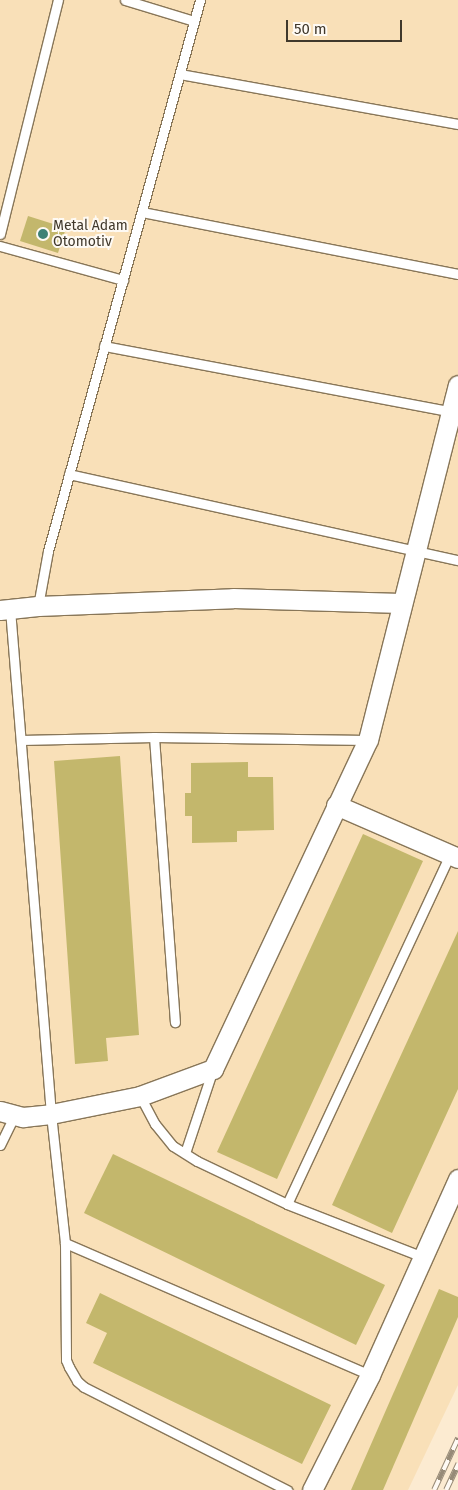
<!DOCTYPE html>
<html>
<head>
<meta charset="utf-8">
<style>
  body { margin:0 }
  #map { position:relative; width:458px; height:1490px; overflow:hidden; background:#fcebd1; font-family:"Fira Sans",sans-serif }
  div>[style] { position:absolute }
  .built>* { inset:0; background:#f9e0b8 }
  .building>* { inset:0; background:#c3b76c }
  .roads { filter:drop-shadow(1px 0 #887658) drop-shadow(-1px 0 #887658) drop-shadow(0 1px #887658) drop-shadow(0 -1px #887658) }
  .service>* { height:9px; margin:-4.5px; padding:0 4.5px; transform-origin:4.5px; border-radius:4.5px; background:#fff }
  .minor>* { height:19px; margin:-9.5px; padding:0 9.5px; transform-origin:9.5px; border-radius:9.5px; background:#fff }
  .rail>* { height:5.5px; margin-top:-2.75px; transform-origin:0; background:repeating-linear-gradient(90deg,#fefaf4 0 11px,#978b78 0 22px); box-sizing:border-box; border-block:1px solid #978b78 }
  .dots>* { width:14px; height:14px; translate:-50% -50%; box-sizing:border-box; border:2px solid #fefaf4; border-radius:50% }
  span { translate:-50% -50%; white-space:nowrap; text-align:center; line-height:1.15; -webkit-text-stroke:4px #fefaf4; paint-order:stroke }
  .poi-label { font-size:14px; color:#40382b }
  .left { translate:0 -50%; text-align:left }
  .scale { position:absolute; left:286px; top:20px; width:116px; height:22px; box-sizing:border-box; border:2px solid #40382b; border-top:0; padding-left:6px; font-size:15px; line-height:18px; white-space:nowrap; color:#40382b; -webkit-text-stroke:4px #fefaf4; paint-order:stroke }
</style>
</head>
<body>
<div id="map">
  <div class="built">
    <i style="clip-path:polygon(0 0,458px 0,458px 1385px,408px 1490px,0 1490px)"></i>
  </div>
  <div class="building">
    <i style="clip-path:polygon(28px 216px,66px 228px,58px 253px,20px 241px)"></i>
    <i style="clip-path:polygon(120px 756px,139px 1035px,106px 1038px,108px 1061px,75px 1064px,54px 761px)"></i>
    <i style="clip-path:polygon(248px 762px,248px 777px,273px 777px,274px 830px,237px 831px,237px 842px,192px 843px,192px 816px,185px 816px,185px 793px,191px 793px,191px 763px)"></i>
    <i style="clip-path:polygon(363px 834px,423px 861px,277px 1179px,217px 1152px)"></i>
    <i style="clip-path:polygon(458px 931px,458px 1089px,392px 1233px,332px 1205px)"></i>
    <i style="clip-path:polygon(113px 1154px,385px 1285px,356px 1345px,84px 1213px)"></i>
    <i style="clip-path:polygon(439px 1289px,458px 1297px,458px 1317px,383px 1490px,351px 1490px)"></i>
    <i style="clip-path:polygon(100px 1293px,331px 1405px,302px 1464px,93px 1363px,107px 1333px,86px 1323px)"></i>
  </div>
  <div class="roads">
    <div class="service">
      <i style="left:125px;top:0;width:72px;rotate:16.9deg"></i>
      <i style="left:180px;top:74px;width:282px;rotate:10.2deg"></i>
      <i style="left:142px;top:212px;width:322px;rotate:11.1deg"></i>
      <i style="left:0;top:234px;width:241px;rotate:-76.1deg"></i>
      <i style="left:0;top:246px;width:128px;rotate:15.5deg"></i>
      <i style="left:104px;top:346px;width:355px;rotate:10.7deg"></i>
      <i style="left:69px;top:474px;width:398px;rotate:12.5deg"></i>
      <i style="left:38px;top:606px;width:56px;rotate:-79.7deg"></i>
      <i style="left:48px;top:551px;width:572px;rotate:-74.58deg"></i>
      <i style="left:10px;top:609px;width:507px;rotate:85.36deg"></i>
      <i style="left:51px;top:1114px;width:130px;rotate:83.8deg"></i>
      <i style="left:65px;top:1243px;width:117px;rotate:89.5deg"></i>
      <i style="left:66px;top:1360px;width:8px;rotate:67deg"></i>
      <i style="left:69px;top:1367px;width:16px;rotate:60deg"></i>
      <i style="left:77px;top:1381px;width:9px;rotate:41deg"></i>
      <i style="left:84px;top:1387px;width:228px;rotate:26.9deg"></i>
      <i style="left:154px;top:737px;width:286px;rotate:85.8deg"></i>
      <i style="left:21px;top:740px;width:133px;rotate:-1.3deg"></i>
      <i style="left:154px;top:737px;width:214px;rotate:0.8deg"></i>
      <i style="left:140px;top:1096px;width:32px;rotate:62deg"></i>
      <i style="left:155px;top:1124px;width:28px;rotate:51deg"></i>
      <i style="left:173px;top:1146px;width:28px;rotate:32deg"></i>
      <i style="left:197px;top:1161px;width:100px;rotate:25.5deg"></i>
      <i style="left:287px;top:1204px;width:146px;rotate:21.3deg"></i>
      <i style="left:0;top:1145px;width:32px;rotate:-64deg"></i>
      <i style="left:185px;top:1153px;width:89px;rotate:-71.6deg"></i>
      <i style="left:287px;top:1204px;width:386px;rotate:-65deg"></i>
      <i style="left:65px;top:1243px;width:332px;rotate:23.4deg"></i>
    </div>
    <div class="minor">
      <i style="left:0;top:610px;width:38px;rotate:-6deg"></i>
      <i style="left:38px;top:606px;width:195px;rotate:-2.3deg"></i>
      <i style="left:233px;top:598px;width:168px;rotate:1.7deg"></i>
      <i style="left:336px;top:805px;width:133px;rotate:23.5deg"></i>
      <i style="left:0;top:1111px;width:24px;rotate:15deg"></i>
      <i style="left:23px;top:1117px;width:28px;rotate:-6deg"></i>
      <i style="left:51px;top:1114px;width:91px;rotate:-11.4deg"></i>
      <i style="left:140px;top:1096px;width:78px;rotate:-20.3deg"></i>
      <i style="left:213px;top:1069px;width:364px;rotate:-64.8deg"></i>
      <i style="left:368px;top:740px;width:366px;rotate:-75.8deg"></i>
      <i style="left:312px;top:1490px;width:129px;rotate:-63.2deg"></i>
      <i style="left:370px;top:1375px;width:215px;rotate:-65.8deg"></i>
    </div>
  </div>
  <div class="rail">
    <i style="left:434px;top:1490px;width:57px;rotate:-65.2deg"></i>
    <i style="left:446px;top:1490px;width:29px;rotate:-65deg"></i>
  </div>
  <div class="dots">
    <i style="left:43px;top:234px;background:#3d8176"></i>
  </div>
  <div class="poi-label">
    <span class="left" style="left:53px;top:234px">Metal Adam<br>Otomotiv</span>
  </div>
  <div class="scale">50 m</div>
</div>
</body>
</html>
